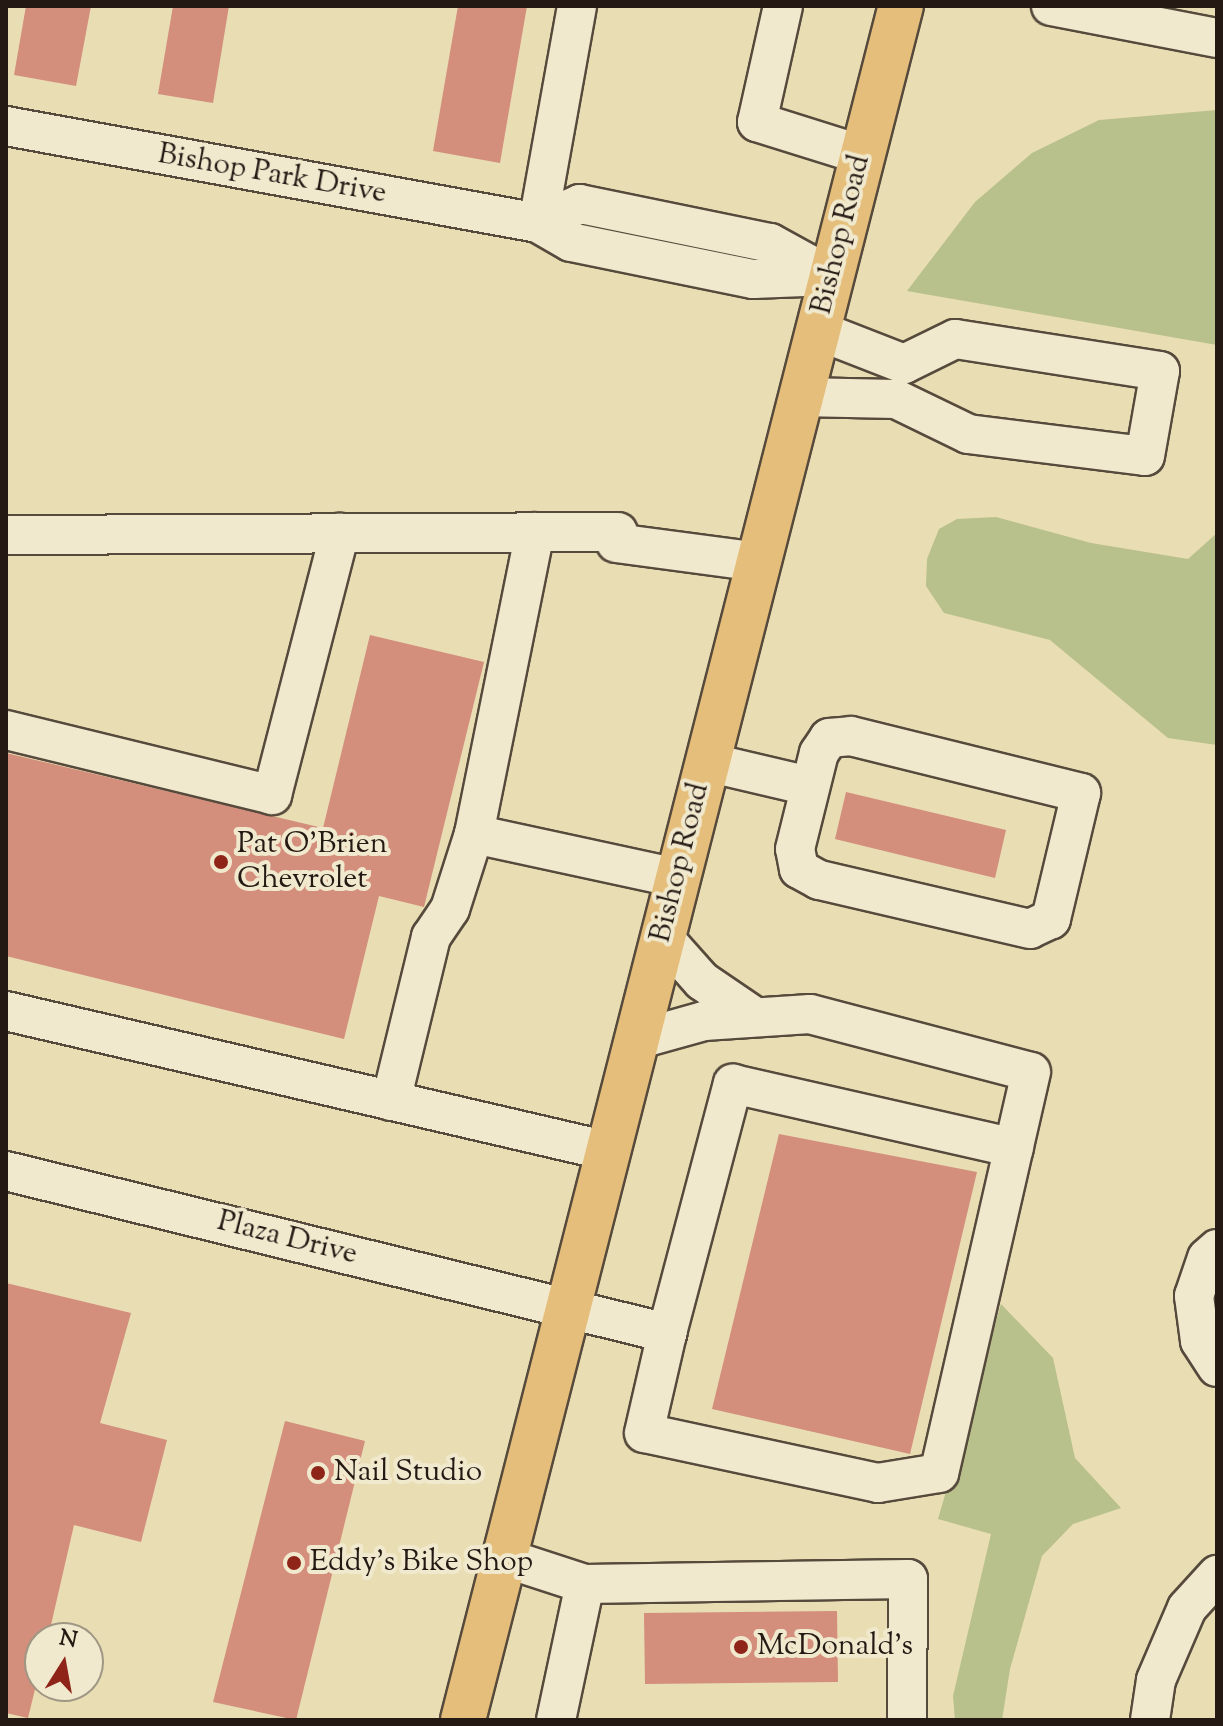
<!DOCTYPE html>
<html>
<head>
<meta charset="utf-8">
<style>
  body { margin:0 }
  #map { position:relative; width:1223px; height:1726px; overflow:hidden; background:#e9ddb3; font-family:"Sorts Mill Goudy",serif }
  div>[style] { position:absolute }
  .green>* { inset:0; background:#b8c08b }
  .building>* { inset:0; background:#d38e7c }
  .roads { filter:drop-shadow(2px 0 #564a3c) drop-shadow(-2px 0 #564a3c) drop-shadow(0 2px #564a3c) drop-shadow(0 -2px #564a3c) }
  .minor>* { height:38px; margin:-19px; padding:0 19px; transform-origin:19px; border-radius:19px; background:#f1e9ce }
  .major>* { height:44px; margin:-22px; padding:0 22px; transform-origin:22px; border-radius:22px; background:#e4be7a }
  .dots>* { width:22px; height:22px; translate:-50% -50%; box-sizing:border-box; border:4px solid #f1e9ce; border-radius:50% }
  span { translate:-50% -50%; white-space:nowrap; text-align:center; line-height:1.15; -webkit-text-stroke:8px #f1e9ce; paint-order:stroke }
  .street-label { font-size:30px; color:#251914 }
  .poi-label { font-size:30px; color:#251914 }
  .left { translate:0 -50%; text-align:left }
  .frame { position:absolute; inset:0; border:8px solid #251914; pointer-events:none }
  .north { position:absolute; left:24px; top:1622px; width:80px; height:80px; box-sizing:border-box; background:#f1e9ce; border:2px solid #9f9684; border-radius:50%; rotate:11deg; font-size:22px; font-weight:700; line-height:32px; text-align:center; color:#251914 }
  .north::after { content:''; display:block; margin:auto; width:28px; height:36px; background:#8f2418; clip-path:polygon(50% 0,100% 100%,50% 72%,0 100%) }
</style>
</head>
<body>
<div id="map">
  <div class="green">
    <i style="clip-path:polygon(1217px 110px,1217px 345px,907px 291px,975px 202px,1032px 153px,1099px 120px)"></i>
    <i style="clip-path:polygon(996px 517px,1091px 543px,1188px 559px,1217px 533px,1217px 745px,1168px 738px,1050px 640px,944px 613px,926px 586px,927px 559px,939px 529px,957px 519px)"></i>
    <i style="clip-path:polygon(1001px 1304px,1053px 1358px,1075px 1458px,1121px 1508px,1073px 1524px,1042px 1556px,1010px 1669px,1002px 1720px,955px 1720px,953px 1696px,991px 1534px,938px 1519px)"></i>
  </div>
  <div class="building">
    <i style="clip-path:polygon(26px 6px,91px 6px,76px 86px,14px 75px)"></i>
    <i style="clip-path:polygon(173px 6px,229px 6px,213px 103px,158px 94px)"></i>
    <i style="clip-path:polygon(458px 6px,527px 6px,500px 163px,433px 151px)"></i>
    <i style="clip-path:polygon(370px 635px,484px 662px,424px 907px,379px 896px,344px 1039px,6px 956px,6px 753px,323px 828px)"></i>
    <i style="clip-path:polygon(846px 792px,1006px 830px,995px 878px,835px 839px)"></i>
    <i style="clip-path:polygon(779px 1134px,977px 1172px,910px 1454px,712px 1409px)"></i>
    <i style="clip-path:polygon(6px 1283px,131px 1313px,100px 1423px,167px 1440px,141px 1542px,74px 1525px,48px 1638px,40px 1638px,40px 1669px,28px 1718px,6px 1713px)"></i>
    <i style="clip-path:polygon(285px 1421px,365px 1441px,296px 1720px,213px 1702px)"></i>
    <i style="clip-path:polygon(837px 1611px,838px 1682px,645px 1684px,644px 1613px)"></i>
  </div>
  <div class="roads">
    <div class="minor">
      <i style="left:783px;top:6px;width:119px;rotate:102.6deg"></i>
      <i style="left:757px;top:122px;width:110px;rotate:17.4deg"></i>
      <i style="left:1051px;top:6px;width:169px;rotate:10.9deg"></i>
      <i style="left:6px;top:126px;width:541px;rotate:10.33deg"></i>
      <i style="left:538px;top:223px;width:38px;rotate:30deg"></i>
      <i style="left:571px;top:242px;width:186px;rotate:11.5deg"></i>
      <i style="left:753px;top:279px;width:77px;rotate:-2.2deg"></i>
      <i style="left:538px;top:223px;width:46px;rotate:-24.3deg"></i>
      <i style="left:580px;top:204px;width:194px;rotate:11.6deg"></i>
      <i style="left:770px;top:243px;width:68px;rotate:28.8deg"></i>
      <i style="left:538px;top:223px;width:220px;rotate:-79.8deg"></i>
      <i style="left:800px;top:397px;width:96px;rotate:1.2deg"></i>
      <i style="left:896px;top:399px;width:80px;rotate:25.9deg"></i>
      <i style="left:968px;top:434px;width:178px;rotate:7.1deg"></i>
      <i style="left:1145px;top:456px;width:86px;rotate:-80deg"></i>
      <i style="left:1160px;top:371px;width:207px;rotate:-171.1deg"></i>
      <i style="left:955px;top:339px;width:57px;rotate:153.9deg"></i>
      <i style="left:904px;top:364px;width:93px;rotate:-158.7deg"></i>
      <i style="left:6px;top:535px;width:612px;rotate:-0.28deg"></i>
      <i style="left:616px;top:543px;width:143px;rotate:7.6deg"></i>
      <i style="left:6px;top:730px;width:274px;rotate:13.7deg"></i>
      <i style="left:272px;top:795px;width:271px;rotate:-75.5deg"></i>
      <i style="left:851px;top:736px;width:237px;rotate:13.9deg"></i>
      <i style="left:1081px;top:793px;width:130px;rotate:103.4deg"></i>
      <i style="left:1051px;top:919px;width:23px;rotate:155deg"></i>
      <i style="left:1030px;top:929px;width:217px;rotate:-166.9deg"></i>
      <i style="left:819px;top:880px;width:23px;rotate:-151deg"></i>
      <i style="left:799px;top:869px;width:20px;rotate:-101deg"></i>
      <i style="left:795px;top:849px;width:99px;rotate:-76deg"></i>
      <i style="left:819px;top:753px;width:18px;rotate:-56deg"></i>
      <i style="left:829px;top:738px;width:22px;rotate:-5deg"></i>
      <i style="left:707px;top:762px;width:105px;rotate:13.2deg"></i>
      <i style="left:474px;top:834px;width:208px;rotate:12.2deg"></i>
      <i style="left:662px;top:936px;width:60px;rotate:48.4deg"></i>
      <i style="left:702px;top:981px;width:60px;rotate:34.2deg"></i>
      <i style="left:6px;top:1011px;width:618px;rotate:13.09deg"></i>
      <i style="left:636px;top:1040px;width:71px;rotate:-15.6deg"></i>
      <i style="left:704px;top:1021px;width:106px;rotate:-3.8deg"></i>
      <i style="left:810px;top:1014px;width:228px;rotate:14.7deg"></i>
      <i style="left:1031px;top:1072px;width:411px;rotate:102.9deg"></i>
      <i style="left:939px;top:1473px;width:62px;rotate:170.7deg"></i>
      <i style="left:878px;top:1483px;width:239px;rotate:-167.9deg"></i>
      <i style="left:644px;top:1433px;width:103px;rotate:-77deg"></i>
      <i style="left:391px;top:1101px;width:169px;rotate:-76.3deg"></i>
      <i style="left:431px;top:937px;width:34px;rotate:-56deg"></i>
      <i style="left:450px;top:909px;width:79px;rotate:-72.3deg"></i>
      <i style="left:474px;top:834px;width:308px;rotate:-78.6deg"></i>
      <i style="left:6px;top:1171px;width:681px;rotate:13.77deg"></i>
      <i style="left:667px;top:1333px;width:258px;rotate:-75.2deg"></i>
      <i style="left:733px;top:1084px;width:288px;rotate:12.8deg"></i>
      <i style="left:1217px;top:1249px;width:13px;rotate:138deg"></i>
      <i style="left:1207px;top:1258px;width:40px;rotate:108.9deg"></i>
      <i style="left:1194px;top:1296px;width:45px;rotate:82.4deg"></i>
      <i style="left:1200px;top:1341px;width:31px;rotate:57deg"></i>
      <i style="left:505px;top:1558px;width:84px;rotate:18deg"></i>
      <i style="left:585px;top:1584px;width:323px;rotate:-0.9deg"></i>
      <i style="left:908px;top:1579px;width:141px;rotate:90.4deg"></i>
      <i style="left:556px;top:1720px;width:139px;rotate:-78deg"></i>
      <i style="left:1150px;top:1720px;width:40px;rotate:-81.5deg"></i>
      <i style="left:1156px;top:1680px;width:78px;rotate:-66.7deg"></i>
      <i style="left:1187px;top:1608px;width:45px;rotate:-47.7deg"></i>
    </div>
    <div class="major">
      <i style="left:463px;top:1720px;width:1769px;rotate:-75.67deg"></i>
    </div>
  </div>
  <div class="dots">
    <i style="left:221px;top:862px;background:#8f2418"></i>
    <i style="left:318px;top:1473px;background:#8f2418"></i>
    <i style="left:294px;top:1563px;background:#8f2418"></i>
    <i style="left:741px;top:1647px;background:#8f2418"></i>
  </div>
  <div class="street-label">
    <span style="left:272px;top:175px;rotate:10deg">Bishop Park Drive</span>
    <span style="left:842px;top:235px;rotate:-76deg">Bishop Road</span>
    <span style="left:681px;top:863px;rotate:-76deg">Bishop Road</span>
    <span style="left:287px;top:1239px;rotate:14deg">Plaza Drive</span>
  </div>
  <div class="poi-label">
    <span class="left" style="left:237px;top:862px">Pat O'Brien<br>Chevrolet</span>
    <span class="left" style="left:334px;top:1473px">Nail Studio</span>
    <span class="left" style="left:310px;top:1563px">Eddy's Bike Shop</span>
    <span class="left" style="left:757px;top:1647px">McDonald's</span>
  </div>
  <div class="frame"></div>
  <div class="north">N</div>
</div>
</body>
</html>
